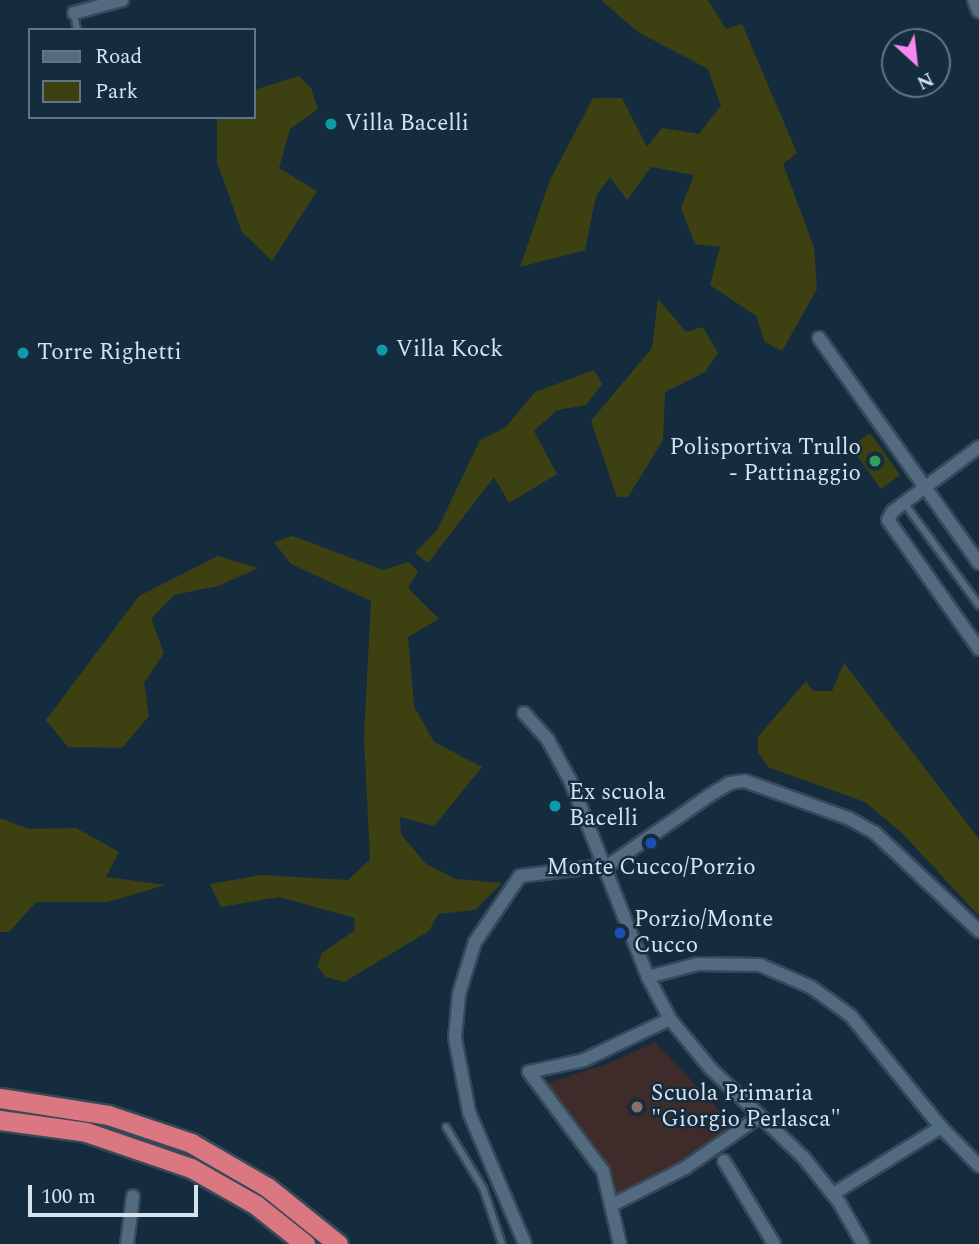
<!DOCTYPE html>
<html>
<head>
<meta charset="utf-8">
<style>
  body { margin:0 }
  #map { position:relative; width:979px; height:1244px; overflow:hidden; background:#152c3e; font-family:Spectral,serif }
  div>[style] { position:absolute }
  .education>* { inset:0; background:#3f2b29 }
  .green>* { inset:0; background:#3d4112 }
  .roads { filter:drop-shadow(2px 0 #374959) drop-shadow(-2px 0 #374959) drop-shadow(0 2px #374959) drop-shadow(0 -2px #374959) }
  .service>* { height:6px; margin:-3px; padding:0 3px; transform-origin:3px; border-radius:3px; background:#526b80 }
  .minor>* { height:12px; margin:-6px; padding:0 6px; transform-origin:6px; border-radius:6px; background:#526b80 }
  .tertiary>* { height:14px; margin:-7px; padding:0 7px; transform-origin:7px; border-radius:7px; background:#526b80 }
  .trunk>* { height:19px; margin:-9.5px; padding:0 9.5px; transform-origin:9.5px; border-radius:9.5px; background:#db7780 }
  .dots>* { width:19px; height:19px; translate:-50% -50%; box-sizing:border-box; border:4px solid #152c3e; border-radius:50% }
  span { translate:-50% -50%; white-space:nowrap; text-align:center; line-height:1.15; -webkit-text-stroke:5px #152c3e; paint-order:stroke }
  .poi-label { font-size:23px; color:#d5e3ef }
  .left { translate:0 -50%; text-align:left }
  .right { translate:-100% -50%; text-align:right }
  .legend { position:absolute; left:28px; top:28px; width:228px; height:91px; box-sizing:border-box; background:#152c3e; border:2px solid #627585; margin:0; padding:9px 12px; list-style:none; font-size:21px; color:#d5e3ef }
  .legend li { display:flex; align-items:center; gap:14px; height:35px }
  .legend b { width:35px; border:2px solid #627585 }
  .north { position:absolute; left:881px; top:28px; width:70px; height:70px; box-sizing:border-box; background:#152c3e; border:2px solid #627585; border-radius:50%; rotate:153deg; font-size:19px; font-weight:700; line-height:28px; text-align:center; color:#d5e3ef }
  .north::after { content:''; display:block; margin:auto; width:24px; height:32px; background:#f589ee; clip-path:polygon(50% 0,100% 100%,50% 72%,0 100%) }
  .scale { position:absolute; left:28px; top:1185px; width:170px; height:32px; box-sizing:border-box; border:4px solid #d5e3ef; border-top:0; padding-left:9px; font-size:21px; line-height:24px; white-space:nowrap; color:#d5e3ef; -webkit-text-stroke:5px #152c3e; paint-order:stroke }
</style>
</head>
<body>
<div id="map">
  <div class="education">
    <i style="clip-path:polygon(655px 1042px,733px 1125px,644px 1185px,617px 1197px,605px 1163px,545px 1084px,612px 1062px)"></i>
  </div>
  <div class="green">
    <i style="clip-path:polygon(601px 0,708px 0,726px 29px,742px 24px,797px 153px,783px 164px,814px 247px,817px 289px,782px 351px,765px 342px,756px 316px,710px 285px,720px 247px,695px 244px,681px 208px,694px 175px,651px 167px,627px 200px,610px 177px,596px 196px,585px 250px,520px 267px,550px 180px,593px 98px,622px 98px,647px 147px,662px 128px,699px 134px,721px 106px,708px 69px,638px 32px)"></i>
    <i style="clip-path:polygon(299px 76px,311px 88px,318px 109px,290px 129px,279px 168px,317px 191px,272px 261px,242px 232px,217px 162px,217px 117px,254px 117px,254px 90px)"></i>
    <i style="clip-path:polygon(658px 299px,686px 332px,703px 327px,718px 353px,705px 372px,665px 392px,663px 440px,628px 497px,617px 497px,591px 421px,652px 348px)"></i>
    <i style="clip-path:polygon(594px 370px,602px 384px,586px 405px,557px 410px,534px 431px,557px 474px,509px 503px,494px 477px,428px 563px,415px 553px,437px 530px,480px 440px,505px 428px,535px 392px)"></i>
    <i style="clip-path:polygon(870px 433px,900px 475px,881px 489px,851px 447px)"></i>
    <i style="clip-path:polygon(293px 536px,383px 570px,408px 562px,418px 571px,408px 588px,439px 619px,408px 637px,414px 706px,434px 742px,482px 767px,434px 826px,400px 817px,401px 834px,426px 864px,456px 879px,502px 883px,475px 910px,438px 914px,429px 931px,344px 982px,326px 977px,317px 966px,322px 953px,354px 931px,355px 918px,279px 897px,221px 907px,210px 884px,261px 875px,348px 880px,370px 859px,364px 737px,371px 601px,291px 564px,274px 542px)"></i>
    <i style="clip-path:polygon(218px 556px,258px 568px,218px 586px,174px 595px,151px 619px,164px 653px,144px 683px,149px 716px,122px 748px,68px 747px,46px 720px,139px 596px)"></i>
    <i style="clip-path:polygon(844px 663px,979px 839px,979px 916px,901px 832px,865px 802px,768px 767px,758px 752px,758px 737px,806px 681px,813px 691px,832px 691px)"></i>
    <i style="clip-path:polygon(0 818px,29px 829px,76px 828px,119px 852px,106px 877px,166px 885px,107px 902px,36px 902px,9px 932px,0 932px)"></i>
  </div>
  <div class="roads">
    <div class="service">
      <i style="left:74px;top:13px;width:17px;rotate:80deg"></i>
      <i style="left:904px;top:503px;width:127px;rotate:53.7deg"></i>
      <i style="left:446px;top:1127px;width:71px;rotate:58.8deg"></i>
      <i style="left:483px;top:1188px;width:59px;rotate:71.3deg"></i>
    </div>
    <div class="minor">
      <i style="left:74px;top:13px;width:50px;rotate:-15.2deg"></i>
      <i style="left:819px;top:338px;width:276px;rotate:54.6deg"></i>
      <i style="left:979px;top:447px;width:107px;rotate:143.3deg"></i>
      <i style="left:893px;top:511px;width:10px;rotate:119deg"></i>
      <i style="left:888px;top:520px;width:158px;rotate:54.8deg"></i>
      <i style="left:524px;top:713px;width:36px;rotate:48deg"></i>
      <i style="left:548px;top:740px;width:46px;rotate:61.2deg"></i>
      <i style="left:570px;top:780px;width:212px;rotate:68.4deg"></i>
      <i style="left:648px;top:977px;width:47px;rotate:62.4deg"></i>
      <i style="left:670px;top:1019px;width:65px;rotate:50.6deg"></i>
      <i style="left:711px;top:1069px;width:129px;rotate:43.7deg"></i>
      <i style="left:804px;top:1158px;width:56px;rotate:51.5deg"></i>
      <i style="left:839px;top:1202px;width:48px;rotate:60.3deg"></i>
      <i style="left:648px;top:977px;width:52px;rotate:-14.6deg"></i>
      <i style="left:698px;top:964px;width:62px;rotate:0.9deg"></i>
      <i style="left:760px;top:965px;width:56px;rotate:23.3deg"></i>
      <i style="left:811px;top:987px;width:49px;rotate:35.9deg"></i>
      <i style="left:851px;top:1016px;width:143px;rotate:51deg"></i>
      <i style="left:941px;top:1127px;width:54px;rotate:45.7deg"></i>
      <i style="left:724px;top:1161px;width:97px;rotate:58.9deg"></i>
      <i style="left:833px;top:1194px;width:127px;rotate:-31.8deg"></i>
      <i style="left:614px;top:1204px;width:80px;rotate:-26.9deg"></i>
      <i style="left:685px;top:1168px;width:91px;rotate:-34.7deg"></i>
      <i style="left:127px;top:1244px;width:48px;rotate:-82.9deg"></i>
      <i style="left:525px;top:1244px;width:143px;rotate:-113deg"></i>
      <i style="left:469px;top:1112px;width:75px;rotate:-100.7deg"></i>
      <i style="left:455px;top:1038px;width:44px;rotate:-84.8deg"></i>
      <i style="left:459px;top:994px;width:54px;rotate:-72.9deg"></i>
      <i style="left:475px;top:942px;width:80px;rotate:-55.7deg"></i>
      <i style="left:520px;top:876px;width:90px;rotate:-7deg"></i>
      <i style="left:609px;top:865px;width:123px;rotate:-34.7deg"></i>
      <i style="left:710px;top:795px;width:23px;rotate:-31deg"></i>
      <i style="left:730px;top:783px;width:15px;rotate:-8deg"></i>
      <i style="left:745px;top:781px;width:109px;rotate:19.8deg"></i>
      <i style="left:848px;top:818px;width:31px;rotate:29deg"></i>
      <i style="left:875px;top:833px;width:143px;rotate:43.3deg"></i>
      <i style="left:620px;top:1244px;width:75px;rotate:-103.1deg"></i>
      <i style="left:603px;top:1171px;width:124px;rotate:-126.8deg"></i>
      <i style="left:529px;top:1072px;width:56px;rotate:-12.3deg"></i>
      <i style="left:584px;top:1060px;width:95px;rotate:-25.5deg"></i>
    </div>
    <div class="tertiary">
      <i style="left:975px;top:0;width:11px;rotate:68deg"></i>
    </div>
    <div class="trunk">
      <i style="left:0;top:1098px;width:109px;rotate:8.9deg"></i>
      <i style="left:108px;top:1115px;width:88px;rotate:18.6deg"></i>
      <i style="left:191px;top:1143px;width:88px;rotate:30.1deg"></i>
      <i style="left:267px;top:1187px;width:91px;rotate:38.8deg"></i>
      <i style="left:0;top:1120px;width:87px;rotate:7.9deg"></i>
      <i style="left:86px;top:1132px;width:111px;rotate:18.9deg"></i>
      <i style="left:191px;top:1168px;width:75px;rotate:29.6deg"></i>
      <i style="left:256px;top:1205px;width:63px;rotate:38.5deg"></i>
    </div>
  </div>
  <div class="dots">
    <i style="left:331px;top:124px;background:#0f9aa8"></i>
    <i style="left:382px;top:350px;background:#0f9aa8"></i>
    <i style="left:23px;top:353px;background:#0f9aa8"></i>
    <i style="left:875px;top:461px;background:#2e9e5b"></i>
    <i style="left:555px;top:806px;background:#0f9aa8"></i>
    <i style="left:651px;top:843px;background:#1a4fb4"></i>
    <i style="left:620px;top:933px;background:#1a4fb4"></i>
    <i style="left:637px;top:1107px;background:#8d6e63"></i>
  </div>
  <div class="poi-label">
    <span class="left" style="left:345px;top:124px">Villa Bacelli</span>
    <span class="left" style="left:396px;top:350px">Villa Kock</span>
    <span class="left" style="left:37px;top:353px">Torre Righetti</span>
    <span class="right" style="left:861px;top:461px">Polisportiva Trullo<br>- Pattinaggio</span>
    <span class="left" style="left:569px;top:806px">Ex scuola<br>Bacelli</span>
    <span style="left:651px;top:868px">Monte Cucco/Porzio</span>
    <span class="left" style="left:634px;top:933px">Porzio/Monte<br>Cucco</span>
    <span class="left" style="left:651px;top:1107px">Scuola Primaria<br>"Giorgio Perlasca"</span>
  </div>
  <ul class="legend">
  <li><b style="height:9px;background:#526b80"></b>Road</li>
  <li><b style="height:19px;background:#3d4112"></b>Park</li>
  </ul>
  <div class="north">N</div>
  <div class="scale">100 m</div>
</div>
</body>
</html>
